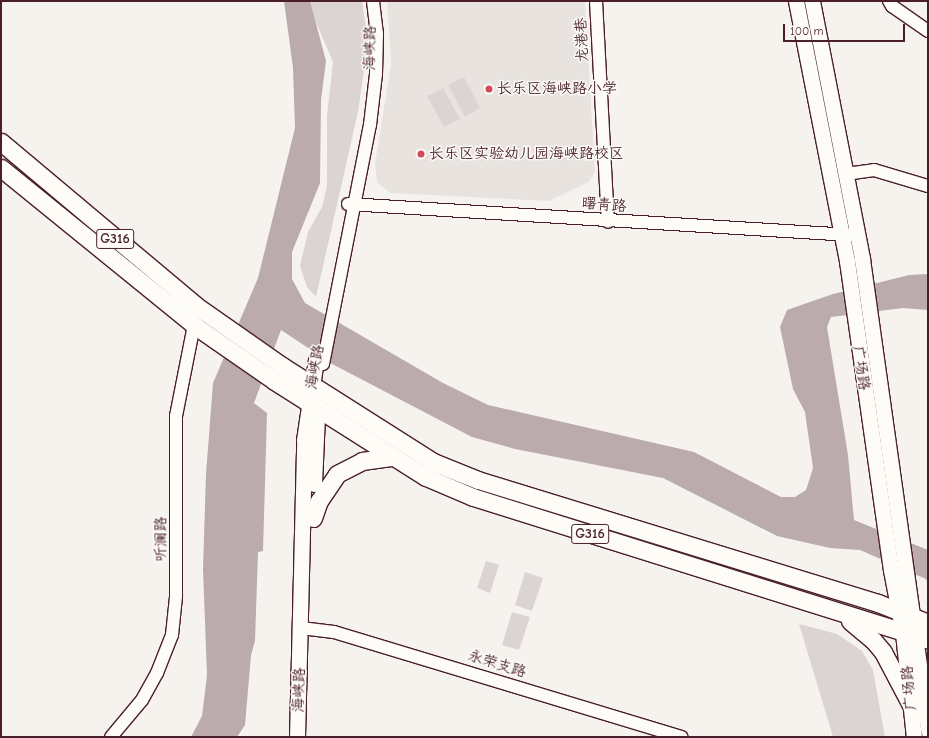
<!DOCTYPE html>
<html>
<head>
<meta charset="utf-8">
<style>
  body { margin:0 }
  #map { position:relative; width:929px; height:738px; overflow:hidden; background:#f6f3ef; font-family:"Comic Neue","LXGW WenKai TC",sans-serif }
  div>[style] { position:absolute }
  .built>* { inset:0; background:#e9e3e0 }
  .green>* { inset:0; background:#dcd4d2 }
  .water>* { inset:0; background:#bbabac }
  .roads { filter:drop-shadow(1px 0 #4a1f2b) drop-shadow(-1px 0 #4a1f2b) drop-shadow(0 1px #4a1f2b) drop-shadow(0 -1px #4a1f2b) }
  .minor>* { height:12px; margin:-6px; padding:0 6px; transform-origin:6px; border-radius:6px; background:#fdfcf7 }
  .major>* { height:15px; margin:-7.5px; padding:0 7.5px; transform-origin:7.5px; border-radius:7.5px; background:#fdfcf7 }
  .highway>* { height:17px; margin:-8.5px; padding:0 8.5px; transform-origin:8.5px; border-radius:8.5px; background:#fdfcf7 }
  .dots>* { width:11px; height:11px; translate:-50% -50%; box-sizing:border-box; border:2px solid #fdfcf7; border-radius:50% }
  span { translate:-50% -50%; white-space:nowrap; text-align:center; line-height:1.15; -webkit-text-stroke:3px #fdfcf7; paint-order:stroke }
  .shield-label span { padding:1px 3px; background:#fdfcf7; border:1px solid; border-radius:3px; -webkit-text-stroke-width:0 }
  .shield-label { font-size:14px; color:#4a1f2b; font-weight:700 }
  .street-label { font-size:15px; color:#4a1f2b }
  .poi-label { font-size:15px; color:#4a1f2b }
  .left { translate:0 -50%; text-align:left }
  .frame { position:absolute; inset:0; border:2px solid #4a1f2b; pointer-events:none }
  .scale { position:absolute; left:783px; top:24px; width:122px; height:18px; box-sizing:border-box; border:2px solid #4a1f2b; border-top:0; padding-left:5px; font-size:12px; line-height:14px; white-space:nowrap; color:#4a1f2b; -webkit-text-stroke:3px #fdfcf7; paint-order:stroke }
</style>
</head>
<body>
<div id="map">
  <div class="built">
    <i style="clip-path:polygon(387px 1px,585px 1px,595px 172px,589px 182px,549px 201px,390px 193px,377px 182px,375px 164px,391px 64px)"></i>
  </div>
  <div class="green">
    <i style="clip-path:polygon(310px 1px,362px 1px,368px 42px,358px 112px,316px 297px,307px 287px,300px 266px,308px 232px,322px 207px,327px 186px,327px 116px,333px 62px,313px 15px)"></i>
    <i style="clip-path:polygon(464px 77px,480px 108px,465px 117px,448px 85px)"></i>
    <i style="clip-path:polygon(443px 88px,460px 119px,444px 127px,427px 96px)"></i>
    <i style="clip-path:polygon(486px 561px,499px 565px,490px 593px,477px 588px)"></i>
    <i style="clip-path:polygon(525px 572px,543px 578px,532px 611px,515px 605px)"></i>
    <i style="clip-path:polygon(512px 612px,530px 617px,519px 650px,502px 645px)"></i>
    <i style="clip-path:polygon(799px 624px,837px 634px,862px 651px,873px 670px,885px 737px,833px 737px)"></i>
  </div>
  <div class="water">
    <i style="clip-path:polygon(284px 1px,310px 1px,326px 61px,321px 100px,320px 183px,292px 252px,292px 279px,305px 303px,443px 383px,488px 405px,694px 452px,781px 497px,795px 497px,806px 490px,813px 468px,805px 412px,793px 389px,780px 327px,787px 310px,833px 294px,909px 275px,928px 274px,928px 310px,903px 308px,831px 317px,827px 327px,848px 455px,854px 520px,928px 550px,928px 583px,926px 579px,860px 550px,830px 548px,777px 536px,663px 478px,515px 449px,472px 437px,334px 365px,281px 330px,254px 403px,267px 413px,263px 551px,258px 552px,255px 641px,251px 655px,245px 725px,237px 737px,191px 737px,202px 716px,207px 675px,203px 569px,206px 474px,213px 383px,258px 278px,295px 128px,293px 68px)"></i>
  </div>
  <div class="roads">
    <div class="minor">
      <i style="left:596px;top:1px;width:221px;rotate:86.9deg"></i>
      <i style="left:889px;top:1px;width:6px;rotate:59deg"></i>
      <i style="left:892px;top:6px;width:44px;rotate:34.8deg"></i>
      <i style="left:846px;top:174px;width:28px;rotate:-8deg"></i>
      <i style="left:874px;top:170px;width:56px;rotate:16.5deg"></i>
      <i style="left:348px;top:204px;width:503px;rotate:3.53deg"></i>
      <i style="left:323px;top:364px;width:244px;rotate:-78.9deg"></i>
      <i style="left:370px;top:125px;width:51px;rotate:-83.3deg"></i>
      <i style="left:376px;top:74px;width:40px;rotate:-88.6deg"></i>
      <i style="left:377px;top:34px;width:33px;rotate:-97deg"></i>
      <i style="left:301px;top:628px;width:33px;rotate:7deg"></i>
      <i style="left:334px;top:632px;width:363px;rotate:16.8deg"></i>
      <i style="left:111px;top:737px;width:48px;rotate:-50deg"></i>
      <i style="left:142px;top:700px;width:31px;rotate:-61deg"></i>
      <i style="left:157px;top:673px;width:41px;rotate:-68.5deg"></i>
      <i style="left:172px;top:635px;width:39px;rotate:-84deg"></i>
      <i style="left:176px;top:596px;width:180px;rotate:-90deg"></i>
      <i style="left:176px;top:416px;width:93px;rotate:-78.8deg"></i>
    </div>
    <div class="major">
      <i style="left:796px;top:1px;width:265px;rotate:78.9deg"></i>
      <i style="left:847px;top:261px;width:312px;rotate:81.9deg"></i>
      <i style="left:891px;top:570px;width:64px;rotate:79.2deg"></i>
      <i style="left:903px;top:633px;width:105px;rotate:84deg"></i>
      <i style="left:812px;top:1px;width:263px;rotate:79deg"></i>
      <i style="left:862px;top:259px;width:477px;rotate:82deg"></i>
      <i style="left:314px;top:484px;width:70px;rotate:-87.5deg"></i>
      <i style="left:297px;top:737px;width:297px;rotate:-88.6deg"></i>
      <i style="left:304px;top:440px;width:81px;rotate:-81.5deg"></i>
    </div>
    <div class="highway">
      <i style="left:1px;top:142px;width:253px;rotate:40deg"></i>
      <i style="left:195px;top:305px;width:106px;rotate:35deg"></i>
      <i style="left:282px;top:366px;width:179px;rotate:32.4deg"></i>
      <i style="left:433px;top:462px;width:48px;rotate:21.8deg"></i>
      <i style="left:478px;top:480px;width:418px;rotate:17.1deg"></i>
      <i style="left:878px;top:603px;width:54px;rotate:21.8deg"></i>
      <i style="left:1px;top:168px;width:249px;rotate:39.1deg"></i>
      <i style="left:194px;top:325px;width:96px;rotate:34.8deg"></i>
      <i style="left:273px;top:380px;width:181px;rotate:32.4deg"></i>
      <i style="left:426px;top:477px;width:51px;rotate:23.1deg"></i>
      <i style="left:473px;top:497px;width:477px;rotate:17.4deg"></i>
      <i style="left:313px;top:518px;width:18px;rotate:-71deg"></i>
      <i style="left:319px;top:501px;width:32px;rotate:-56deg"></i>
      <i style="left:337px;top:474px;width:28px;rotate:-27deg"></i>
      <i style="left:362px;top:461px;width:29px;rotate:-8deg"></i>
      <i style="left:850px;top:621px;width:30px;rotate:40deg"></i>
      <i style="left:873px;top:640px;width:16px;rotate:50deg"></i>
      <i style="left:883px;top:652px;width:60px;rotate:62.2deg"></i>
      <i style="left:925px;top:709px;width:7px;rotate:-63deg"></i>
    </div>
  </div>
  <div class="dots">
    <i style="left:489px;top:89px;background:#d1495b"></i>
    <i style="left:421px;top:154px;background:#d1495b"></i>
  </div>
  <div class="shield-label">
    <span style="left:115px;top:239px">G316</span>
    <span style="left:590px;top:534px">G316</span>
  </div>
  <div class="street-label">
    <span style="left:582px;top:40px;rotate:-93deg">龙港巷</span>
    <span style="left:370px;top:48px;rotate:-89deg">海峡路</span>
    <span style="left:604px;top:205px;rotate:4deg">曙青路</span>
    <span style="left:315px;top:367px;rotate:-80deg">海峡路</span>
    <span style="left:861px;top:368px;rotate:81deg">广场路</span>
    <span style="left:161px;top:539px;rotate:-90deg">听澜路</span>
    <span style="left:497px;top:664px;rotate:17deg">永荣支路</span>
    <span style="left:909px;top:688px;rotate:-95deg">广场路</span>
    <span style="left:299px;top:690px;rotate:-88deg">海峡路</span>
  </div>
  <div class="poi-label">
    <span class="left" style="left:497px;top:89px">长乐区海峡路小学</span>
    <span class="left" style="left:429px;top:154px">长乐区实验幼儿园海峡路校区</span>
  </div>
  <div class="frame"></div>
  <div class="scale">100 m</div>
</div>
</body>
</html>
